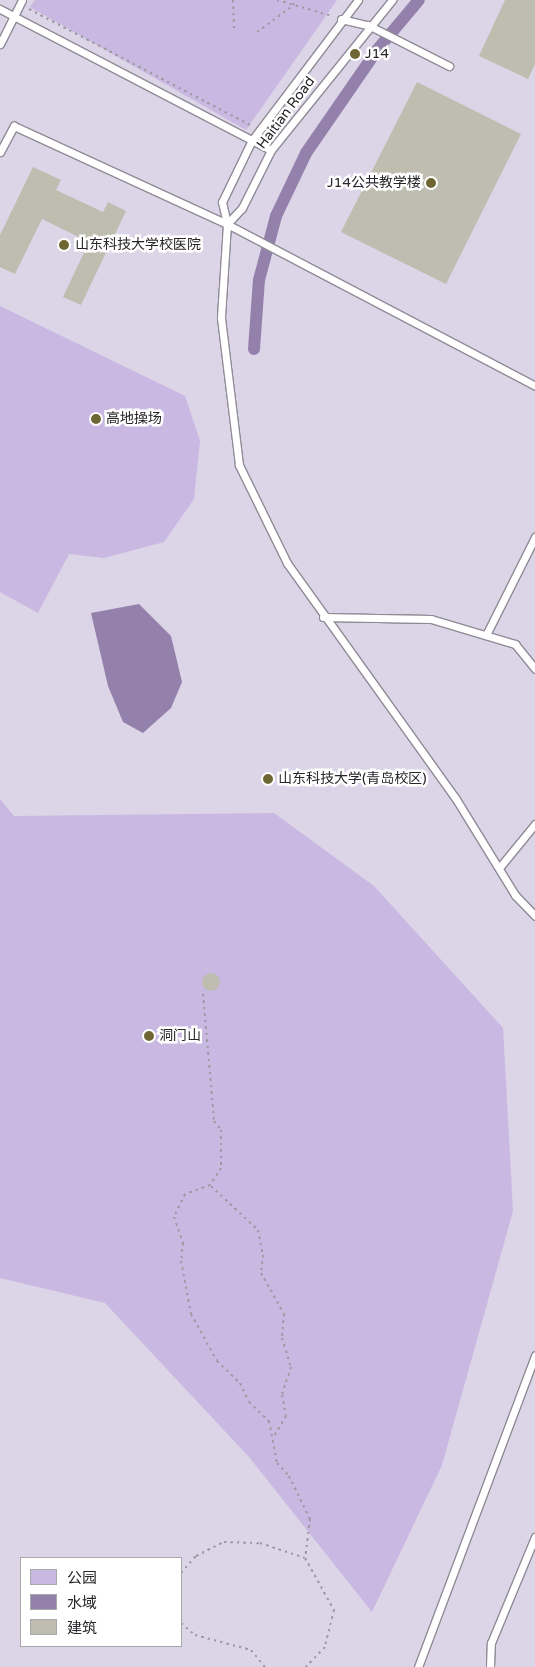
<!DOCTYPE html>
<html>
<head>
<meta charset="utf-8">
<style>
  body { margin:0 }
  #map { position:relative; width:535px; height:1667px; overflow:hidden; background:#e4dfeb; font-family:"Varela Round","Noto Sans SC",sans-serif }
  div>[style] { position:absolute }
  .built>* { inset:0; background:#dcd4e7 }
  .green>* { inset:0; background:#c9b8e1 }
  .water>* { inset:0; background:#9381ab }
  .canal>* { height:12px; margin:-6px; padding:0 6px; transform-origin:6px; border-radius:6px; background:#9381ab }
  .building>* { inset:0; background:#bebdb0 }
  .round { border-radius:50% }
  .path>* { height:2px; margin-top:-1px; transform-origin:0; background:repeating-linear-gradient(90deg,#9d9aa3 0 2.5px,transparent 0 6.5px) }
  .roads { filter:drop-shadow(1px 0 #8f8b96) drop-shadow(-1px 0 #8f8b96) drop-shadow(0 1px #8f8b96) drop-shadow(0 -1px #8f8b96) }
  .lane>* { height:7px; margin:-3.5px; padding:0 3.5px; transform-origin:3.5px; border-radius:3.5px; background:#fff }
  .dots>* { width:14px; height:14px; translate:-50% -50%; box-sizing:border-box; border:2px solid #fff; border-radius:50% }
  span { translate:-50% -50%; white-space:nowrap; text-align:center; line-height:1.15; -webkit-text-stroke:5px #fff; paint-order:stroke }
  .poi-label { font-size:14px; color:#272529 }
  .left { translate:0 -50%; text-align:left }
  .right { translate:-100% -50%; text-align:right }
  .street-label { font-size:14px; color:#272529 }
  .legend { position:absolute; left:20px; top:1557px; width:162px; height:90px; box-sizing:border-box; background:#fff; border:1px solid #a9a8a9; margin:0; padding:6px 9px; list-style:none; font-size:15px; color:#272529 }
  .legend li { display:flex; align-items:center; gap:10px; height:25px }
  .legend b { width:25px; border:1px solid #a9a8a9 }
</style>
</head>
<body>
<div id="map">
  <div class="built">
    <i style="clip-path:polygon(evenodd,0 0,535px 0,535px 1667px,0 1667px,0 0,21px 1558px,181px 1558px,181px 1646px,21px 1646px,21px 1558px)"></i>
  </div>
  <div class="green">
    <i style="clip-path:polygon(35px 0,337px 0,246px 130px,30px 7px)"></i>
    <i style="clip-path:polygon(0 306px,185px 396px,200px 441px,194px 499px,164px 542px,104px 558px,69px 554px,38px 613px,0 592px)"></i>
    <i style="clip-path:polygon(0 799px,14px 816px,274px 813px,374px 886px,503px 1028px,513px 1211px,442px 1465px,372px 1612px,249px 1457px,105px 1303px,0 1278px)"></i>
  </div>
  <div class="water">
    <i style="clip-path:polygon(139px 604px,171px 636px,182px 682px,171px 708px,143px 733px,123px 722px,108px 686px,91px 613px)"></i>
  </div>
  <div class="canal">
    <i style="left:254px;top:349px;width:69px;rotate:-85.9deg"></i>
    <i style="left:259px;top:280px;width:66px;rotate:-75.1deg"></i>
    <i style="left:276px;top:216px;width:70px;rotate:-64.5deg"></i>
    <i style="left:306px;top:153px;width:125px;rotate:-55.4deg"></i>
    <i style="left:377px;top:50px;width:65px;rotate:-50deg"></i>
  </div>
  <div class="building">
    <i style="clip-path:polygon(505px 0,535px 0,535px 64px,528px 79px,479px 56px)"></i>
    <i style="clip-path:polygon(417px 82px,521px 134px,446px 284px,341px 232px)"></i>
    <i style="clip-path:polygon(33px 167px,61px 180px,56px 190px,103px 212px,108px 202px,126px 211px,81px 305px,63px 297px,89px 242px,42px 219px,15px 274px,0 267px,0 235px)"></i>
    <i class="round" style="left:202px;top:973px;width:18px;height:18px"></i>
  </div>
  <div class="path">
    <i style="left:233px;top:0;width:28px;rotate:88deg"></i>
    <i style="left:277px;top:0;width:57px;rotate:16.2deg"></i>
    <i style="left:29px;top:9px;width:250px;rotate:27.7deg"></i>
    <i style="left:257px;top:32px;width:46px;rotate:-36.1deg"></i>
    <i style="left:294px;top:5px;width:5px;rotate:-112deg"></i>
    <i style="left:203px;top:994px;width:127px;rotate:85deg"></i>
    <i style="left:214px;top:1121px;width:11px;rotate:52deg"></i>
    <i style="left:221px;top:1130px;width:38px;rotate:90deg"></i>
    <i style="left:221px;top:1168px;width:20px;rotate:123deg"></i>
    <i style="left:210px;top:1185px;width:27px;rotate:160deg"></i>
    <i style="left:185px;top:1194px;width:25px;rotate:116deg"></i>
    <i style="left:174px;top:1217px;width:28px;rotate:71deg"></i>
    <i style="left:183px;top:1243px;width:18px;rotate:96deg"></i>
    <i style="left:181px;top:1261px;width:54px;rotate:79.3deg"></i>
    <i style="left:191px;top:1314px;width:54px;rotate:61deg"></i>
    <i style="left:217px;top:1361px;width:32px;rotate:44deg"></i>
    <i style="left:240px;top:1383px;width:21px;rotate:65deg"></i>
    <i style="left:249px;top:1402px;width:28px;rotate:44deg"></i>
    <i style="left:269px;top:1421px;width:43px;rotate:79.2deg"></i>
    <i style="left:277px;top:1463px;width:18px;rotate:47deg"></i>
    <i style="left:289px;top:1476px;width:48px;rotate:64deg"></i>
    <i style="left:310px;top:1519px;width:39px;rotate:97deg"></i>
    <i style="left:305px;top:1558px;width:60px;rotate:60.9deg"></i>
    <i style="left:334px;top:1610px;width:38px;rotate:104deg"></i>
    <i style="left:325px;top:1647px;width:28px;rotate:134deg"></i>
    <i style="left:211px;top:1186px;width:64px;rotate:43.1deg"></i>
    <i style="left:258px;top:1230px;width:25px;rotate:79deg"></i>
    <i style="left:263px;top:1255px;width:18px;rotate:96deg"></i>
    <i style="left:261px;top:1273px;width:47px;rotate:60.7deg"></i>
    <i style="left:284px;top:1314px;width:24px;rotate:95deg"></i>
    <i style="left:282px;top:1338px;width:30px;rotate:73deg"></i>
    <i style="left:291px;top:1367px;width:29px;rotate:108deg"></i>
    <i style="left:282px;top:1395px;width:21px;rotate:79deg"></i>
    <i style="left:286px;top:1416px;width:26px;rotate:121deg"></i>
    <i style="left:181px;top:1573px;width:23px;rotate:-49deg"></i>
    <i style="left:196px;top:1556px;width:31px;rotate:-27deg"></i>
    <i style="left:224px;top:1542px;width:36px;rotate:2deg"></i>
    <i style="left:260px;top:1543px;width:47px;rotate:18.4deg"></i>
    <i style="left:181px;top:1623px;width:18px;rotate:41deg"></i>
    <i style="left:195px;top:1635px;width:58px;rotate:15deg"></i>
    <i style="left:251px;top:1650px;width:22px;rotate:51deg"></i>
  </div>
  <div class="roads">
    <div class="lane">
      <i style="left:358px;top:0;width:176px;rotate:127.1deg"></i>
      <i style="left:252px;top:140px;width:69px;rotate:115.8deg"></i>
      <i style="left:222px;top:202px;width:23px;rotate:77deg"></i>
      <i style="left:227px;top:224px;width:94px;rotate:93.7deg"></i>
      <i style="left:221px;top:318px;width:148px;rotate:83deg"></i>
      <i style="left:239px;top:465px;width:109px;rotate:63.9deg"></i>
      <i style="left:287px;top:563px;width:290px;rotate:54.4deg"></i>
      <i style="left:456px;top:799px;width:113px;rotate:58.4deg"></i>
      <i style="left:515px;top:895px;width:29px;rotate:46deg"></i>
      <i style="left:0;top:9px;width:305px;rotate:27.5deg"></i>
      <i style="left:341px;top:19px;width:28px;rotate:13deg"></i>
      <i style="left:368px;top:25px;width:91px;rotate:26.8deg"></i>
      <i style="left:0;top:44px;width:49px;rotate:-63.4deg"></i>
      <i style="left:0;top:152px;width:30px;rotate:-62deg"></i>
      <i style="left:14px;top:126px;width:234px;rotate:24.7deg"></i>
      <i style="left:227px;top:224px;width:348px;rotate:27.7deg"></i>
      <i style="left:227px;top:224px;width:22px;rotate:-47deg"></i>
      <i style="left:242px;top:208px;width:65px;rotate:-63.4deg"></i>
      <i style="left:271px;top:150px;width:193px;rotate:-51.1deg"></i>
      <i style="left:323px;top:617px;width:108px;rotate:1.1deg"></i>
      <i style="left:431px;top:619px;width:88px;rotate:16.6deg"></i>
      <i style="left:515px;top:644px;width:32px;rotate:51deg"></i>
      <i style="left:486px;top:635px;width:110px;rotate:-63.4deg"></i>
      <i style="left:499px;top:868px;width:57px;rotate:-50.7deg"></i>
      <i style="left:418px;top:1667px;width:333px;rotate:-69.4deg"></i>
      <i style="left:490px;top:1667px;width:24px;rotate:-88deg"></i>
      <i style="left:491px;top:1643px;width:115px;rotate:-67.5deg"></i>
    </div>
  </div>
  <div class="dots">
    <i style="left:355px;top:54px;background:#6e6733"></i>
    <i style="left:431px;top:183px;background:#6e6733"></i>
    <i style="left:64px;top:245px;background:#6e6733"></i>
    <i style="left:96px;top:419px;background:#6e6733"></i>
    <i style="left:268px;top:779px;background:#6e6733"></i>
    <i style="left:149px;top:1036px;background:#6e6733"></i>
  </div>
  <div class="poi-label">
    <span class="left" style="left:365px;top:54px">J14</span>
    <span class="right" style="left:421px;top:183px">J14公共教学楼</span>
    <span class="left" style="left:75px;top:245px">山东科技大学校医院</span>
    <span class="left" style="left:106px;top:419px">高地操场</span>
    <span class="left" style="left:278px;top:779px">山东科技大学(青岛校区)</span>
    <span class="left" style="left:159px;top:1036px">洞门山</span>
  </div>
  <div class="street-label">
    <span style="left:286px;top:113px;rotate:-53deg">Haitian Road</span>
  </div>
  <ul class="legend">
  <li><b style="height:14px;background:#c9b8e1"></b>公园</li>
  <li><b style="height:14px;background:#9381ab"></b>水域</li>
  <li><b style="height:14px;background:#bebdb0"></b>建筑</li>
  </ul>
</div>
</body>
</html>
